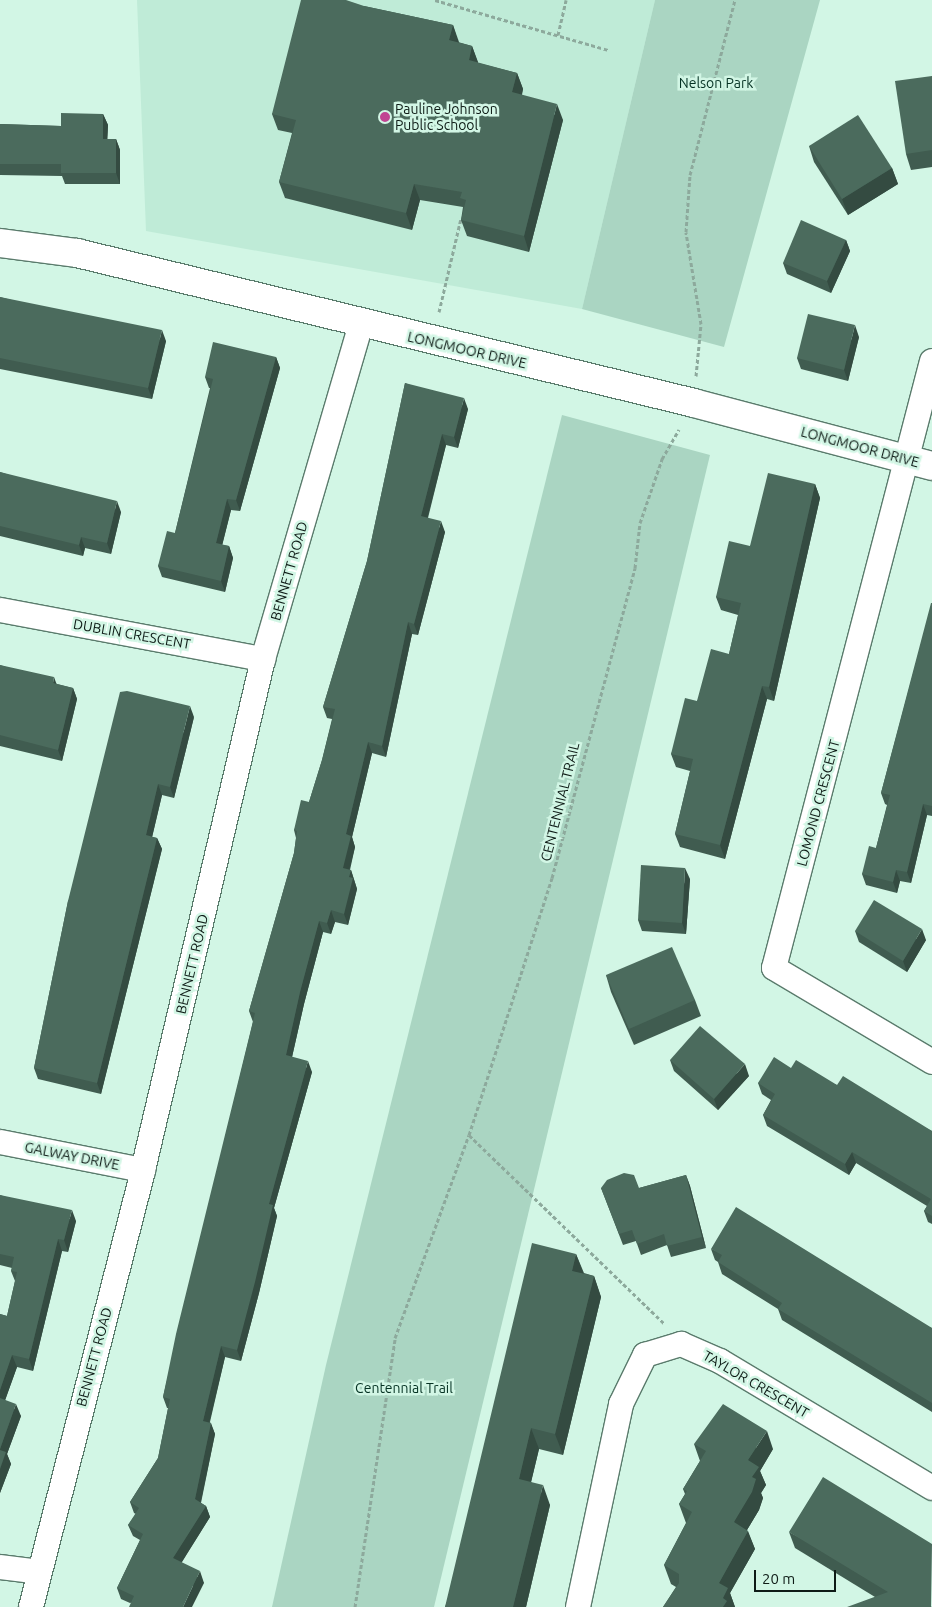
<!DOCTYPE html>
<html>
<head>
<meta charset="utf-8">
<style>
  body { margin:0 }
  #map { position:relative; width:932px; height:1607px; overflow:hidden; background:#d2f6e5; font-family:Ubuntu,sans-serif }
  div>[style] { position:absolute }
  .built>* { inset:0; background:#bfebd7 }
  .green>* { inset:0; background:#aad5c2 }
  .path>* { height:3px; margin-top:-1.5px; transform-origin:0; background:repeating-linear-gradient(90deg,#8da99c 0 4px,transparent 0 6.5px) }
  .roads { filter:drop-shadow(1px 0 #5a7b6c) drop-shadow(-1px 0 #5a7b6c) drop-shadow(0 1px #5a7b6c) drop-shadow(0 -1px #5a7b6c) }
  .minor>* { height:24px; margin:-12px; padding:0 12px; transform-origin:12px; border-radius:12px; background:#fff }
  .tertiary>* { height:28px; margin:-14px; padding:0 14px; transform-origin:14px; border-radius:14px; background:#fff }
  .wall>* { inset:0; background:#405c50 }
  .shaded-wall>* { inset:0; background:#344b41 }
  .building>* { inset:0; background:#4b6b5d }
  .dots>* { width:14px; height:14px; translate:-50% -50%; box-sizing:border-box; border:2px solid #d2f6e5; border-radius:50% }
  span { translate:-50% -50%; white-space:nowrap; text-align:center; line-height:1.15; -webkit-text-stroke:5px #d2f6e5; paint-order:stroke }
  .park-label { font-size:14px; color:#053223 }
  .poi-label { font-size:14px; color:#0e1b16 }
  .left { translate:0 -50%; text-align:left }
  .street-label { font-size:14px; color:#0e1b16 }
  .scale { position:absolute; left:754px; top:1570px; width:82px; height:22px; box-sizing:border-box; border:2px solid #0e1b16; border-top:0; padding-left:6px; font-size:15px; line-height:18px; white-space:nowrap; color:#0e1b16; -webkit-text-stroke:4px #d2f6e5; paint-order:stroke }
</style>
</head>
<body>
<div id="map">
  <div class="built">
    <i style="clip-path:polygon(137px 0,655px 0,582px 309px,146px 231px)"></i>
  </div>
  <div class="green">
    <i style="clip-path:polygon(655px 0,820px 0,724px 347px,582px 309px)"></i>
    <i style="clip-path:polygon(562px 415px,710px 455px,434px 1607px,272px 1607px,326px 1365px)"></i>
  </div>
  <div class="path">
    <i style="left:435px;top:0;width:180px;rotate:16.1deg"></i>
    <i style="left:558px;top:35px;width:36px;rotate:-77deg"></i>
    <i style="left:439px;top:312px;width:97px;rotate:-76.8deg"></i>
    <i style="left:696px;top:376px;width:52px;rotate:-84.5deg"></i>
    <i style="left:701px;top:324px;width:93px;rotate:-99.3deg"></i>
    <i style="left:686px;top:232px;width:57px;rotate:-86deg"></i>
    <i style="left:690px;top:175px;width:181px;rotate:-75.6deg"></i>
    <i style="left:469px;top:1135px;width:271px;rotate:44deg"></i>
    <i style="left:355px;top:1607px;width:272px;rotate:-81.5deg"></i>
    <i style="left:395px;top:1338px;width:216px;rotate:-70deg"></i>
    <i style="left:469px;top:1135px;width:270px;rotate:-72.1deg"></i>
    <i style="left:552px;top:878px;width:321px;rotate:-75deg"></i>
    <i style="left:635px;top:568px;width:45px;rotate:-83.7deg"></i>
    <i style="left:640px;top:523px;width:68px;rotate:-71deg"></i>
    <i style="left:662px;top:459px;width:34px;rotate:-60deg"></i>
  </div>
  <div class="roads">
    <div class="minor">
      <i style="left:932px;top:361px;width:627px;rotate:104.59deg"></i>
      <i style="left:774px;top:968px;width:184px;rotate:30.7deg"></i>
      <i style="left:0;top:610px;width:268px;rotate:10.6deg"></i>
      <i style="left:0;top:1142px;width:146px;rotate:11.1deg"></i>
      <i style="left:0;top:1567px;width:38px;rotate:7deg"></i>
      <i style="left:31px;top:1607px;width:451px;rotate:-75.6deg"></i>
      <i style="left:143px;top:1170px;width:525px;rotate:-76.78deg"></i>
      <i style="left:263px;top:659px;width:349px;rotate:-73.7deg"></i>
      <i style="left:578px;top:1607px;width:208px;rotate:-78deg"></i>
      <i style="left:621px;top:1404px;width:55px;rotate:-63.9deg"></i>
      <i style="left:645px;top:1355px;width:38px;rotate:-17deg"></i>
      <i style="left:681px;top:1344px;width:43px;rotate:23.6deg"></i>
      <i style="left:720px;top:1361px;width:247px;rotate:30.9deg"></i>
    </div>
    <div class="tertiary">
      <i style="left:0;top:243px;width:78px;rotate:7.4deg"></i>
      <i style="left:77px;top:253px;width:635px;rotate:13.66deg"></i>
      <i style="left:694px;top:403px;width:246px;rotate:14.8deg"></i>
    </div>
  </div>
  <div class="wall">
    <i style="clip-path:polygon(364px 6px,453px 25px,458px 42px,472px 46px,478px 63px,517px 73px,523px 89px,522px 95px,563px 120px,529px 252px,467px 236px,461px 220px,463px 207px,420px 200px,412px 230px,285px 198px,279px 182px,292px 133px,278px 130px,272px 114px)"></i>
    <i style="clip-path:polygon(932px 76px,932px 167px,911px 170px,906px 154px)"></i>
    <i style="clip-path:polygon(103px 114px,108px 125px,107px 139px,116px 139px,120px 150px,120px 184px,65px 184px,62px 176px,0 175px,0 124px,61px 126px)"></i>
    <i style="clip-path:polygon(809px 146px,892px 168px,898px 184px,848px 215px,814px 162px)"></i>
    <i style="clip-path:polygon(846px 240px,850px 251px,831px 293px,787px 274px,783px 263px)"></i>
    <i style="clip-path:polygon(0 297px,166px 341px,152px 399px,0 369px)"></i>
    <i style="clip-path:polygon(859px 337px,848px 381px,801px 369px,797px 358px)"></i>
    <i style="clip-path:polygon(276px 357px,280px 368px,240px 511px,231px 510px,222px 545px,229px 546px,233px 558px,225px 592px,162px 577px,158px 566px,175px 533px,210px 388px,209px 388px,205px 377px)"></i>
    <i style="clip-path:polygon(405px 383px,468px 409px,458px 448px,446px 445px,428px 518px,445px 532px,418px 635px,412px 634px,386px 757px,372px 753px,352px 837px,355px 847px,350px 870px,351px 870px,357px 889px,348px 925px,335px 922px,331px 934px,323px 932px,304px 1004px,292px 1057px,312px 1072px,274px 1208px,277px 1216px,259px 1293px,241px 1361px,225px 1357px,210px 1422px,215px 1434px,201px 1503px,206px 1506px,210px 1517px,181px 1563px,204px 1583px,130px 1603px,121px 1599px,117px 1588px,140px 1540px,133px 1536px,128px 1525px,136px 1514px,134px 1513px,130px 1502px,158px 1458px,168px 1408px,167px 1408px,163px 1397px,253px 1022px,249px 1011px,294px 853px,296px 838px,294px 830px,309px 802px,322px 760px,332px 719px,327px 718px,323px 707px,367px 561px)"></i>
    <i style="clip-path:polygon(0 472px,121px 512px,111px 554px,85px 548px,83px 556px,0 536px)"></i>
    <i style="clip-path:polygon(815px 484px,820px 498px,774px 701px,767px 699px,725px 859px,680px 847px,675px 834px,690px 771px,676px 767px,671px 754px,697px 701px,729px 654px,738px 615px,721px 610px,716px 597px,750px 546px)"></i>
    <i style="clip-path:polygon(932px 603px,932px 816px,927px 815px,911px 883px,900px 881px,897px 893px,866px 885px,862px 874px,876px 848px,887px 805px,885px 804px,881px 793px)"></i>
    <i style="clip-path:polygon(0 665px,57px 684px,73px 688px,77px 699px,62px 761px,0 746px)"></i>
    <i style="clip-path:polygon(194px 717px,174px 798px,162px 795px,152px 837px,157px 838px,162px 849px,101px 1094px,38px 1079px,34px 1068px,68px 901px)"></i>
    <i style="clip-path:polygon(690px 879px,686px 934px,642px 931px,638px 920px)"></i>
    <i style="clip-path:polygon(855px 931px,926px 940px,907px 972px,859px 942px)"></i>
    <i style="clip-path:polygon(606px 975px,695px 1000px,701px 1016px,634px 1045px,611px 992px)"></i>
    <i style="clip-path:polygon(670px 1060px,749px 1076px,718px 1110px,674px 1071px)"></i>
    <i style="clip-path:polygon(791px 1068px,837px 1085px,932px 1131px,932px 1224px,928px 1222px,924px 1211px,927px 1206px,856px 1163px,849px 1175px,767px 1126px,763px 1115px,771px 1100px,762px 1094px,758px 1083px)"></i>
    <i style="clip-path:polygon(686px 1175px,690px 1186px,706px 1248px,671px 1257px,667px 1245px,641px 1255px,636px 1241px,623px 1245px,601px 1188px,639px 1188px)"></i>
    <i style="clip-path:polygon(0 1195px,76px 1221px,68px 1252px,62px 1251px,33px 1371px,17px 1367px,5px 1400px,21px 1416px,7px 1454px,11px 1464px,0 1493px,0 1314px,7px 1316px,15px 1281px,11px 1271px,12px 1268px,0 1265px)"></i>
    <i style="clip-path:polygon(711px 1249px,932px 1328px,932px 1412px,782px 1320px,778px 1309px,722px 1274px,718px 1262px,715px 1260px)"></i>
    <i style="clip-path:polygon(576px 1254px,584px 1273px,594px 1276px,601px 1297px,563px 1455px,539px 1449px,531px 1482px,550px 1505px,526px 1607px,445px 1607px)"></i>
    <i style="clip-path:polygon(694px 1444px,773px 1449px,760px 1471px,766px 1485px,761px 1493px,763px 1498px,759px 1510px,747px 1530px,755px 1549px,730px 1593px,735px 1607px,663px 1607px,676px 1587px,671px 1584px,664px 1565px,686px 1523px,679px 1504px,685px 1494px,683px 1489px,700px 1461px)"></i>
    <i style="clip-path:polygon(789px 1532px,932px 1607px,875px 1597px,795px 1548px)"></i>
  </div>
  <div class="shaded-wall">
    <i style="clip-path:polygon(453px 25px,459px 42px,455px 56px,449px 40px)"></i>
    <i style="clip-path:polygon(472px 46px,478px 62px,475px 76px,469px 60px)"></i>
    <i style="clip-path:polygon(517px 73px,523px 89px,518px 109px,512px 92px)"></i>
    <i style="clip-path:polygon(557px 104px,563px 120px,529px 252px,524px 236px)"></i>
    <i style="clip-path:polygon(103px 114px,108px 125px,107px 150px,103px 139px)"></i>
    <i style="clip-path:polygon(116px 139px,120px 150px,120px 184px,116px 173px)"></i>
    <i style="clip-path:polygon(892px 168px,898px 184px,848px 215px,842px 199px)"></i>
    <i style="clip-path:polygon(414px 184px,420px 200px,412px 230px,406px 213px)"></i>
    <i style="clip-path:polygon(846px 240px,850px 251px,831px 293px,827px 281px)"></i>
    <i style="clip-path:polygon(855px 325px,859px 337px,848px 381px,844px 370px)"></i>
    <i style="clip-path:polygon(162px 330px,166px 341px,152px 399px,148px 388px)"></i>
    <i style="clip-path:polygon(276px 357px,280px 368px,240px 511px,236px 500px)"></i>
    <i style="clip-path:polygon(464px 398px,468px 409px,458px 448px,454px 437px)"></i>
    <i style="clip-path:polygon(442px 434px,446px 445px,425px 527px,421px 516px)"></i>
    <i style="clip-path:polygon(815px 484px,820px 498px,774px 701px,769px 687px)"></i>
    <i style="clip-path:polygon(227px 499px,231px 510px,220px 554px,216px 543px)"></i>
    <i style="clip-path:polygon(117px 501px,121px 512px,111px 554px,107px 543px)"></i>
    <i style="clip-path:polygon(441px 521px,445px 532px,418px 635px,414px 624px)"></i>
    <i style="clip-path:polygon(81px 537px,85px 548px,83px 556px,79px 545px)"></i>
    <i style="clip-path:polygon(229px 546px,233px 558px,225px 592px,221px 581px)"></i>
    <i style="clip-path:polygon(408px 622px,412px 634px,386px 757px,382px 746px)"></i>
    <i style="clip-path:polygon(54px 677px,58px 688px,53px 683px)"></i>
    <i style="clip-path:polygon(762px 686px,767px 699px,725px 859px,720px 845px)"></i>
    <i style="clip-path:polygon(73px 688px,77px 699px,62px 761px,58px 750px)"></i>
    <i style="clip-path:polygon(190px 706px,194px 717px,174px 798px,170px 787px)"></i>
    <i style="clip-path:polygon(368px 742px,372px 753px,352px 837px,355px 847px,347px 879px,343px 868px,346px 834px)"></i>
    <i style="clip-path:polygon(158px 784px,162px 795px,150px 846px,146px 835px)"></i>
    <i style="clip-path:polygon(923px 804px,927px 815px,911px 883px,907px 872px)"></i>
    <i style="clip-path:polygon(157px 838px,162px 849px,101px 1094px,97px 1083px)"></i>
    <i style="clip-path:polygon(685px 868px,690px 879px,686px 934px,682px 923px)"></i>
    <i style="clip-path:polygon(351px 870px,357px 889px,348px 925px,344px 914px,349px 877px)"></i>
    <i style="clip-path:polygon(896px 870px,900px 881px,897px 893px,893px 882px)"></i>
    <i style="clip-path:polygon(331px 910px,335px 922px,331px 934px,327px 923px)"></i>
    <i style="clip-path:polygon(319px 921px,323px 932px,304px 1004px,290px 1066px,286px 1055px,300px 992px)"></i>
    <i style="clip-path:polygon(922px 929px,926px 940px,907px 972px,903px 961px)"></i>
    <i style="clip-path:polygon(308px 1061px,312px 1072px,274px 1208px,277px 1216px,259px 1293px,241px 1361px,237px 1350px,269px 1204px)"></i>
    <i style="clip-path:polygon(745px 1064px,749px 1076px,718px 1110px,714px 1099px)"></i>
    <i style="clip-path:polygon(852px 1152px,856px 1163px,849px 1175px,845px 1164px)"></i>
    <i style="clip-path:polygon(686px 1175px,690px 1186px,706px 1248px,702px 1237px)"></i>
    <i style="clip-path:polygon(72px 1210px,76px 1221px,68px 1252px,64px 1240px)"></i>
    <i style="clip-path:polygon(58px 1239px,62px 1251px,33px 1371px,29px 1359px)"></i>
    <i style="clip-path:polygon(576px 1254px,584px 1275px,572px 1271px)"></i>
    <i style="clip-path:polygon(594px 1276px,601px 1297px,563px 1455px,555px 1434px)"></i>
    <i style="clip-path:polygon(221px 1346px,225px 1357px,207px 1432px,203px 1421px)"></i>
    <i style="clip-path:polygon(12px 1355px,17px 1367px,2px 1409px,0 1404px,0 1390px)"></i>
    <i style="clip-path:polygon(16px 1404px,21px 1416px,7px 1454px,11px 1464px,0 1493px,0 1449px)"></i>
    <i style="clip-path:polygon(211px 1423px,215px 1434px,199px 1510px,195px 1499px)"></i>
    <i style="clip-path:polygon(531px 1428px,539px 1449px,527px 1499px,519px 1479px)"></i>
    <i style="clip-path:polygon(767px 1431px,773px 1449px,760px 1471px,766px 1485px,761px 1493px,763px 1498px,759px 1510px,741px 1540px,734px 1522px,752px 1477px,748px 1460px)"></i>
    <i style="clip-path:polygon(543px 1485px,550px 1505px,526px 1607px,513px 1607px)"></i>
    <i style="clip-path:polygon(206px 1506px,210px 1517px,177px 1570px,173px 1558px)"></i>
    <i style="clip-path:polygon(748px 1531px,755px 1549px,730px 1593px,735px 1607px,723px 1607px,719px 1583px)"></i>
    <i style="clip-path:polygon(200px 1571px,204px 1583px,192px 1607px,183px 1607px)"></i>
  </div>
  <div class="building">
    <i style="clip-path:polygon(301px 0,346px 0,364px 6px,453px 25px,449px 40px,472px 46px,469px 60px,517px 73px,512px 92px,557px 104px,524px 236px,461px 220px,466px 200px,460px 198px,462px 192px,414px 184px,406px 213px,279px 182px,296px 120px,272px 114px)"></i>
    <i style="clip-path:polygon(932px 76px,932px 150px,906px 154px,895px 81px)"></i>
    <i style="clip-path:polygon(61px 113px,103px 114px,103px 139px,116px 139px,116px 173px,61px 173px,61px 164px,0 164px,0 124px,61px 126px)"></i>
    <i style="clip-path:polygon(858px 115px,892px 168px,842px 199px,809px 146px)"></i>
    <i style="clip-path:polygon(801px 220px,846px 240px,827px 281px,783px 263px)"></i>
    <i style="clip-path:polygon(0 297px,162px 330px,148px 388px,0 358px)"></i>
    <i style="clip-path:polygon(808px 314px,855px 325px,844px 370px,797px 358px)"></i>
    <i style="clip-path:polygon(213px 342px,276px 357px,236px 500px,227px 499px,216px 543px,229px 546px,221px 581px,158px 566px,167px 531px,175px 533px,213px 379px,205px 377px)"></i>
    <i style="clip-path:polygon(405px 383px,464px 398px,454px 437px,442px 434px,421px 516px,441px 521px,414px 624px,408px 622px,382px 746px,368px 742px,346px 834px,351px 836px,343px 868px,351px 870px,349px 877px,353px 878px,344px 914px,331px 910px,327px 923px,319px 921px,300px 992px,286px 1055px,308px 1061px,269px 1204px,273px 1205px,255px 1282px,237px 1350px,221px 1346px,203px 1421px,211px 1423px,195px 1499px,206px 1506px,173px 1558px,200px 1571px,183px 1607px,129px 1607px,134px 1596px,117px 1588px,143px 1534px,128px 1525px,139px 1508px,130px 1502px,158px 1458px,170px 1399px,163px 1397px,176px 1334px,255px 1013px,249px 1011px,294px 853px,297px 831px,294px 830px,301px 800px,309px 802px,322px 760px,335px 709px,323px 707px,367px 561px)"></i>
    <i style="clip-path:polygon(0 472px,117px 501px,107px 543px,81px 537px,79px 545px,0 526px)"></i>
    <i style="clip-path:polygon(768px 473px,815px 484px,769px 687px,762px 686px,720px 845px,675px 834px,693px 759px,671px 754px,685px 698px,697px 701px,711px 649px,729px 654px,741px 603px,716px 597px,729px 541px,750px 546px)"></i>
    <i style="clip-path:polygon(931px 603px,932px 603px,932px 806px,923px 804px,907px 872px,896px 870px,893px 882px,862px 874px,869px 846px,876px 848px,890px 795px,881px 793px)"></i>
    <i style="clip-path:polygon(0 665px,54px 677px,53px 683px,73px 688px,58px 750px,0 735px)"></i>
    <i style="clip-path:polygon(127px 691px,190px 706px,170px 787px,158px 784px,146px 835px,157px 838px,97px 1083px,34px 1068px,68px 901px,120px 692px)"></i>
    <i style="clip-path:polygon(641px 865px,685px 868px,682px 923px,638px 920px)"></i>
    <i style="clip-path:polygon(874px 900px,922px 929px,903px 961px,855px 931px)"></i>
    <i style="clip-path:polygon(672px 947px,695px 1000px,629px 1029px,606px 975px)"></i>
    <i style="clip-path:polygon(700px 1026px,745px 1064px,714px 1099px,670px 1060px)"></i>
    <i style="clip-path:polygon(774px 1057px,791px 1068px,796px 1060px,837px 1085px,843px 1076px,932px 1131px,932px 1216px,924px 1211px,931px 1199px,852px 1152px,845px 1164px,763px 1115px,775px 1094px,758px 1083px)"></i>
    <i style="clip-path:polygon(624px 1173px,634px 1175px,639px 1188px,686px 1175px,702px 1237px,667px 1246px,664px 1234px,637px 1244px,632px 1230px,619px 1234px,601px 1188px,607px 1180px)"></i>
    <i style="clip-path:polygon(0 1195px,72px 1210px,64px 1240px,58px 1239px,29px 1359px,12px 1355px,0 1390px,0 1314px,7px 1316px,17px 1272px,11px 1271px,14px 1257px,0 1254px)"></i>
    <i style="clip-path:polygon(736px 1207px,932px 1328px,932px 1403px,778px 1309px,782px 1303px,718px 1262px,722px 1255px,711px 1249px)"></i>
    <i style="clip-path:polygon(532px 1243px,576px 1254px,572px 1271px,594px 1276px,555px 1434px,531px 1428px,519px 1479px,543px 1485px,513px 1607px,445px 1607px)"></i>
    <i style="clip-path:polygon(0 1398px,16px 1404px,0 1449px)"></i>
    <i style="clip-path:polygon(723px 1404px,767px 1431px,748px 1460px,759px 1467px,752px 1477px,756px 1479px,752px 1492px,734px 1522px,748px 1531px,719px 1583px,728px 1588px,723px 1598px,727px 1601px,723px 1607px,663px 1607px,679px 1583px,679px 1574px,664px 1565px,692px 1512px,679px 1504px,687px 1491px,683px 1489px,706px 1451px,694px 1444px)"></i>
    <i style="clip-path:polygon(0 1450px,6px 1452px,0 1469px)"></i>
    <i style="clip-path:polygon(823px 1477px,932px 1544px,931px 1607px,847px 1607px,888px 1592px,789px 1532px)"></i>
  </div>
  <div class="dots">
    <i style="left:385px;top:117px;background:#c14392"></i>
  </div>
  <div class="park-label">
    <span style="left:716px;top:83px">Nelson Park</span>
    <span style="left:404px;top:1388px">Centennial Trail</span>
  </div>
  <div class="poi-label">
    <span class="left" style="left:395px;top:117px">Pauline Johnson<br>Public School</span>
  </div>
  <div class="street-label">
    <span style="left:467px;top:350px;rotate:13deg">LONGMOOR DRIVE</span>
    <span style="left:860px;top:447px;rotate:15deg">LONGMOOR DRIVE</span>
    <span style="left:289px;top:571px;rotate:-74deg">BENNETT ROAD</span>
    <span style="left:132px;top:634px;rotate:10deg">DUBLIN CRESCENT</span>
    <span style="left:560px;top:802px;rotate:-76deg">CENTENNIAL TRAIL</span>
    <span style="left:818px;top:803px;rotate:-75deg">LOMOND CRESCENT</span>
    <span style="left:192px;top:964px;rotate:-77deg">BENNETT ROAD</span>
    <span style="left:72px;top:1156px;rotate:11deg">GALWAY DRIVE</span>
    <span style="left:94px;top:1357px;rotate:-75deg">BENNETT ROAD</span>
    <span style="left:756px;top:1384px;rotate:30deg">TAYLOR CRESCENT</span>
  </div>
  <div class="scale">20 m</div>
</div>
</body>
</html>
